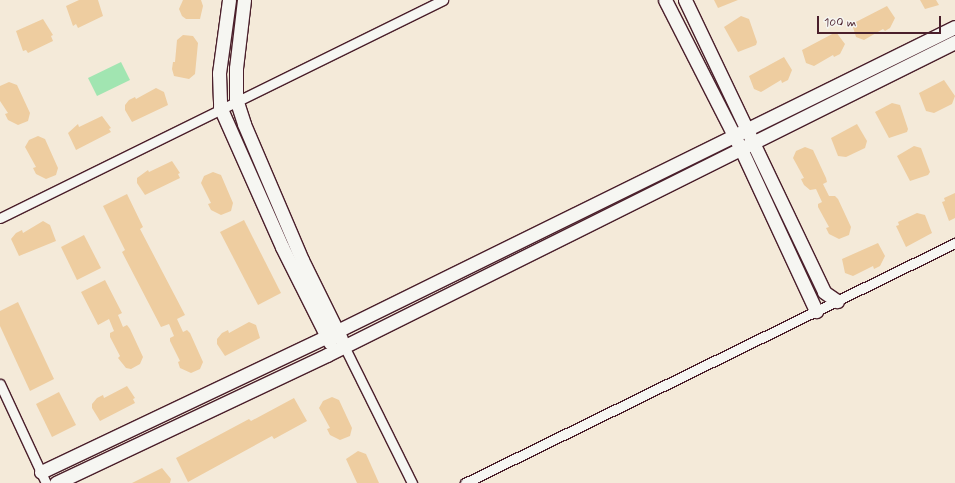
<!DOCTYPE html>
<html>
<head>
<meta charset="utf-8">
<style>
  body { margin:0 }
  #map { position:relative; width:955px; height:483px; overflow:hidden; background:#f4ead9; font-family:Mynerve,sans-serif }
  div>[style] { position:absolute }
  .green>* { inset:0; background:#a1e5b1 }
  .building>* { inset:0; background:#eecda0 }
  .roads { filter:drop-shadow(1px 0 #4a1f2b) drop-shadow(-1px 0 #4a1f2b) drop-shadow(0 1px #4a1f2b) drop-shadow(0 -1px #4a1f2b) }
  .street>* { height:9px; margin:-4.5px; padding:0 4.5px; transform-origin:4.5px; border-radius:4.5px; background:#f6f6f2 }
  .secondary>* { height:13px; margin:-6.5px; padding:0 6.5px; transform-origin:6.5px; border-radius:6.5px; background:#f6f6f2 }
  span { translate:-50% -50%; white-space:nowrap; text-align:center; line-height:1.15; -webkit-text-stroke:4px #f6f6f2; paint-order:stroke }
  .scale { position:absolute; left:817px; top:16px; width:124px; height:18px; box-sizing:border-box; border:2px solid #4a1f2b; border-top:0; padding-left:5px; font-size:12px; line-height:14px; white-space:nowrap; color:#4a1f2b; -webkit-text-stroke:3px #f6f6f2; paint-order:stroke }
</style>
</head>
<body>
<div id="map">
  <div class="green">
    <i style="clip-path:polygon(121px 62px,130px 80px,97px 96px,88px 78px)"></i>
  </div>
  <div class="building">
    <i style="clip-path:polygon(79px 0,98px 0,103px 16px,78px 28px,76px 24px,73px 26px,66px 6px)"></i>
    <i style="clip-path:polygon(183px 0,201px 0,203px 6px,200px 19px,186px 19px,182px 16px,179px 9px)"></i>
    <i style="clip-path:polygon(714px 0,738px 0,718px 8px)"></i>
    <i style="clip-path:polygon(920px 0,936px 0,939px 5px,925px 9px)"></i>
    <i style="clip-path:polygon(887px 6px,895px 18px,890px 28px,885px 31px,883px 29px,864px 40px,856px 37px,852px 24px)"></i>
    <i style="clip-path:polygon(741px 16px,749px 19px,757px 42px,756px 45px,738px 52px,724px 27px)"></i>
    <i style="clip-path:polygon(43px 19px,53px 35px,51px 36px,53px 41px,28px 53px,26px 50px,23px 51px,16px 31px)"></i>
    <i style="clip-path:polygon(836px 32px,845px 44px,840px 54px,834px 57px,833px 55px,814px 66px,806px 63px,802px 50px)"></i>
    <i style="clip-path:polygon(183px 35px,193px 36px,198px 43px,195px 74px,189px 79px,174px 76px,172px 69px,173px 62px,175px 62px,177px 40px)"></i>
    <i style="clip-path:polygon(784px 57px,792px 70px,788px 80px,782px 83px,781px 80px,761px 92px,754px 89px,749px 76px)"></i>
    <i style="clip-path:polygon(944px 80px,955px 96px,952px 104px,934px 113px,926px 111px,919px 93px)"></i>
    <i style="clip-path:polygon(9px 82px,17px 85px,30px 113px,28px 121px,18px 125px,8px 120px,5px 114px,8px 113px,0 101px,0 86px)"></i>
    <i style="clip-path:polygon(156px 88px,164px 92px,168px 105px,132px 122px,125px 110px,125px 105px,129px 100px,135px 97px,136px 99px)"></i>
    <i style="clip-path:polygon(892px 103px,900px 105px,908px 129px,907px 132px,889px 138px,875px 112px)"></i>
    <i style="clip-path:polygon(102px 116px,111px 128px,109px 129px,111px 132px,76px 150px,68px 133px,78px 124px,79px 127px)"></i>
    <i style="clip-path:polygon(857px 124px,867px 141px,865px 148px,846px 157px,838px 156px,831px 138px)"></i>
    <i style="clip-path:polygon(38px 136px,45px 139px,58px 168px,56px 175px,46px 179px,36px 174px,33px 168px,36px 167px,25px 147px,29px 140px)"></i>
    <i style="clip-path:polygon(914px 146px,921px 148px,930px 172px,928px 175px,910px 181px,897px 156px)"></i>
    <i style="clip-path:polygon(805px 147px,813px 150px,826px 178px,827px 182px,823px 184px,829px 196px,835px 196px,838px 199px,851px 227px,849px 235px,839px 239px,829px 234px,826px 228px,829px 227px,818px 207px,818px 204px,822px 202px,816px 189px,810px 190px,804px 185px,801px 179px,804px 178px,793px 158px,796px 151px)"></i>
    <i style="clip-path:polygon(172px 161px,180px 173px,178px 174px,180px 178px,145px 195px,137px 183px,137px 178px,148px 170px,149px 172px)"></i>
    <i style="clip-path:polygon(213px 172px,221px 175px,233px 203px,231px 211px,221px 215px,211px 210px,208px 204px,211px 203px,201px 183px,204px 176px)"></i>
    <i style="clip-path:polygon(955px 193px,955px 218px,949px 221px,942px 202px,945px 201px,944px 198px)"></i>
    <i style="clip-path:polygon(127px 194px,143px 227px,140px 229px,185px 315px,177px 319px,183px 332px,187px 330px,190px 333px,203px 362px,200px 369px,191px 373px,180px 368px,178px 362px,180px 361px,170px 341px,170px 338px,174px 336px,169px 324px,161px 327px,122px 252px,125px 250px,103px 206px)"></i>
    <i style="clip-path:polygon(917px 213px,925px 215px,932px 233px,906px 247px,896px 226px,899px 225px,898px 222px)"></i>
    <i style="clip-path:polygon(244px 220px,281px 293px,258px 305px,220px 232px)"></i>
    <i style="clip-path:polygon(43px 221px,50px 225px,56px 241px,19px 256px,11px 239px,16px 233px,22px 230px,23px 233px)"></i>
    <i style="clip-path:polygon(84px 235px,101px 268px,77px 280px,61px 247px)"></i>
    <i style="clip-path:polygon(878px 243px,885px 256px,880px 266px,874px 269px,873px 266px,853px 276px,845px 273px,842px 259px)"></i>
    <i style="clip-path:polygon(105px 280px,122px 313px,118px 315px,123px 327px,127px 325px,130px 329px,143px 357px,140px 364px,131px 369px,126px 368px,118px 358px,120px 356px,110px 337px,110px 333px,114px 331px,109px 319px,98px 325px,81px 292px)"></i>
    <i style="clip-path:polygon(18px 302px,54px 379px,30px 391px,0 326px,0 311px)"></i>
    <i style="clip-path:polygon(249px 322px,256px 325px,260px 338px,225px 356px,217px 344px,217px 339px,222px 333px,228px 330px,229px 333px)"></i>
    <i style="clip-path:polygon(127px 386px,135px 398px,133px 399px,135px 403px,100px 421px,92px 408px,92px 404px,97px 398px,103px 395px,104px 398px)"></i>
    <i style="clip-path:polygon(59px 392px,76px 425px,52px 437px,36px 404px)"></i>
    <i style="clip-path:polygon(332px 397px,339px 400px,352px 428px,350px 436px,340px 440px,330px 435px,327px 429px,330px 428px,319px 408px,323px 401px)"></i>
    <i style="clip-path:polygon(294px 398px,307px 421px,274px 439px,272px 436px,188px 482px,176px 458px,249px 419px,251px 421px)"></i>
    <i style="clip-path:polygon(358px 451px,366px 454px,379px 483px,357px 483px,346px 459px)"></i>
    <i style="clip-path:polygon(162px 468px,171px 479px,170px 483px,132px 483px)"></i>
  </div>
  <div class="roads">
    <div class="street">
      <i style="left:0;top:218px;width:494px;rotate:-26.2deg"></i>
      <i style="left:344px;top:346px;width:153px;rotate:63.6deg"></i>
      <i style="left:0;top:384px;width:109px;rotate:65.1deg"></i>
      <i style="left:465px;top:483px;width:546px;rotate:-26.1deg"></i>
    </div>
    <div class="secondary">
      <i style="left:229px;top:0;width:74px;rotate:97.8deg"></i>
      <i style="left:219px;top:73px;width:34px;rotate:88deg"></i>
      <i style="left:220px;top:107px;width:153px;rotate:66.1deg"></i>
      <i style="left:282px;top:247px;width:107px;rotate:63.4deg"></i>
      <i style="left:244px;top:0;width:68px;rotate:96.7deg"></i>
      <i style="left:236px;top:68px;width:31px;rotate:90deg"></i>
      <i style="left:236px;top:99px;width:26px;rotate:72deg"></i>
      <i style="left:244px;top:124px;width:148px;rotate:66.9deg"></i>
      <i style="left:302px;top:260px;width:88px;rotate:63.7deg"></i>
      <i style="left:665px;top:0;width:165px;rotate:63deg"></i>
      <i style="left:740px;top:147px;width:181px;rotate:65.1deg"></i>
      <i style="left:685px;top:0;width:323px;rotate:64.5deg"></i>
      <i style="left:824px;top:292px;width:16px;rotate:35deg"></i>
      <i style="left:41px;top:472px;width:317px;rotate:-25.4deg"></i>
      <i style="left:327px;top:336px;width:700px;rotate:-26.2deg"></i>
      <i style="left:56px;top:483px;width:300px;rotate:-25.3deg"></i>
      <i style="left:327px;top:355px;width:702px;rotate:-26.49deg"></i>
    </div>
  </div>
  <div class="scale">100 m</div>
</div>
</body>
</html>
